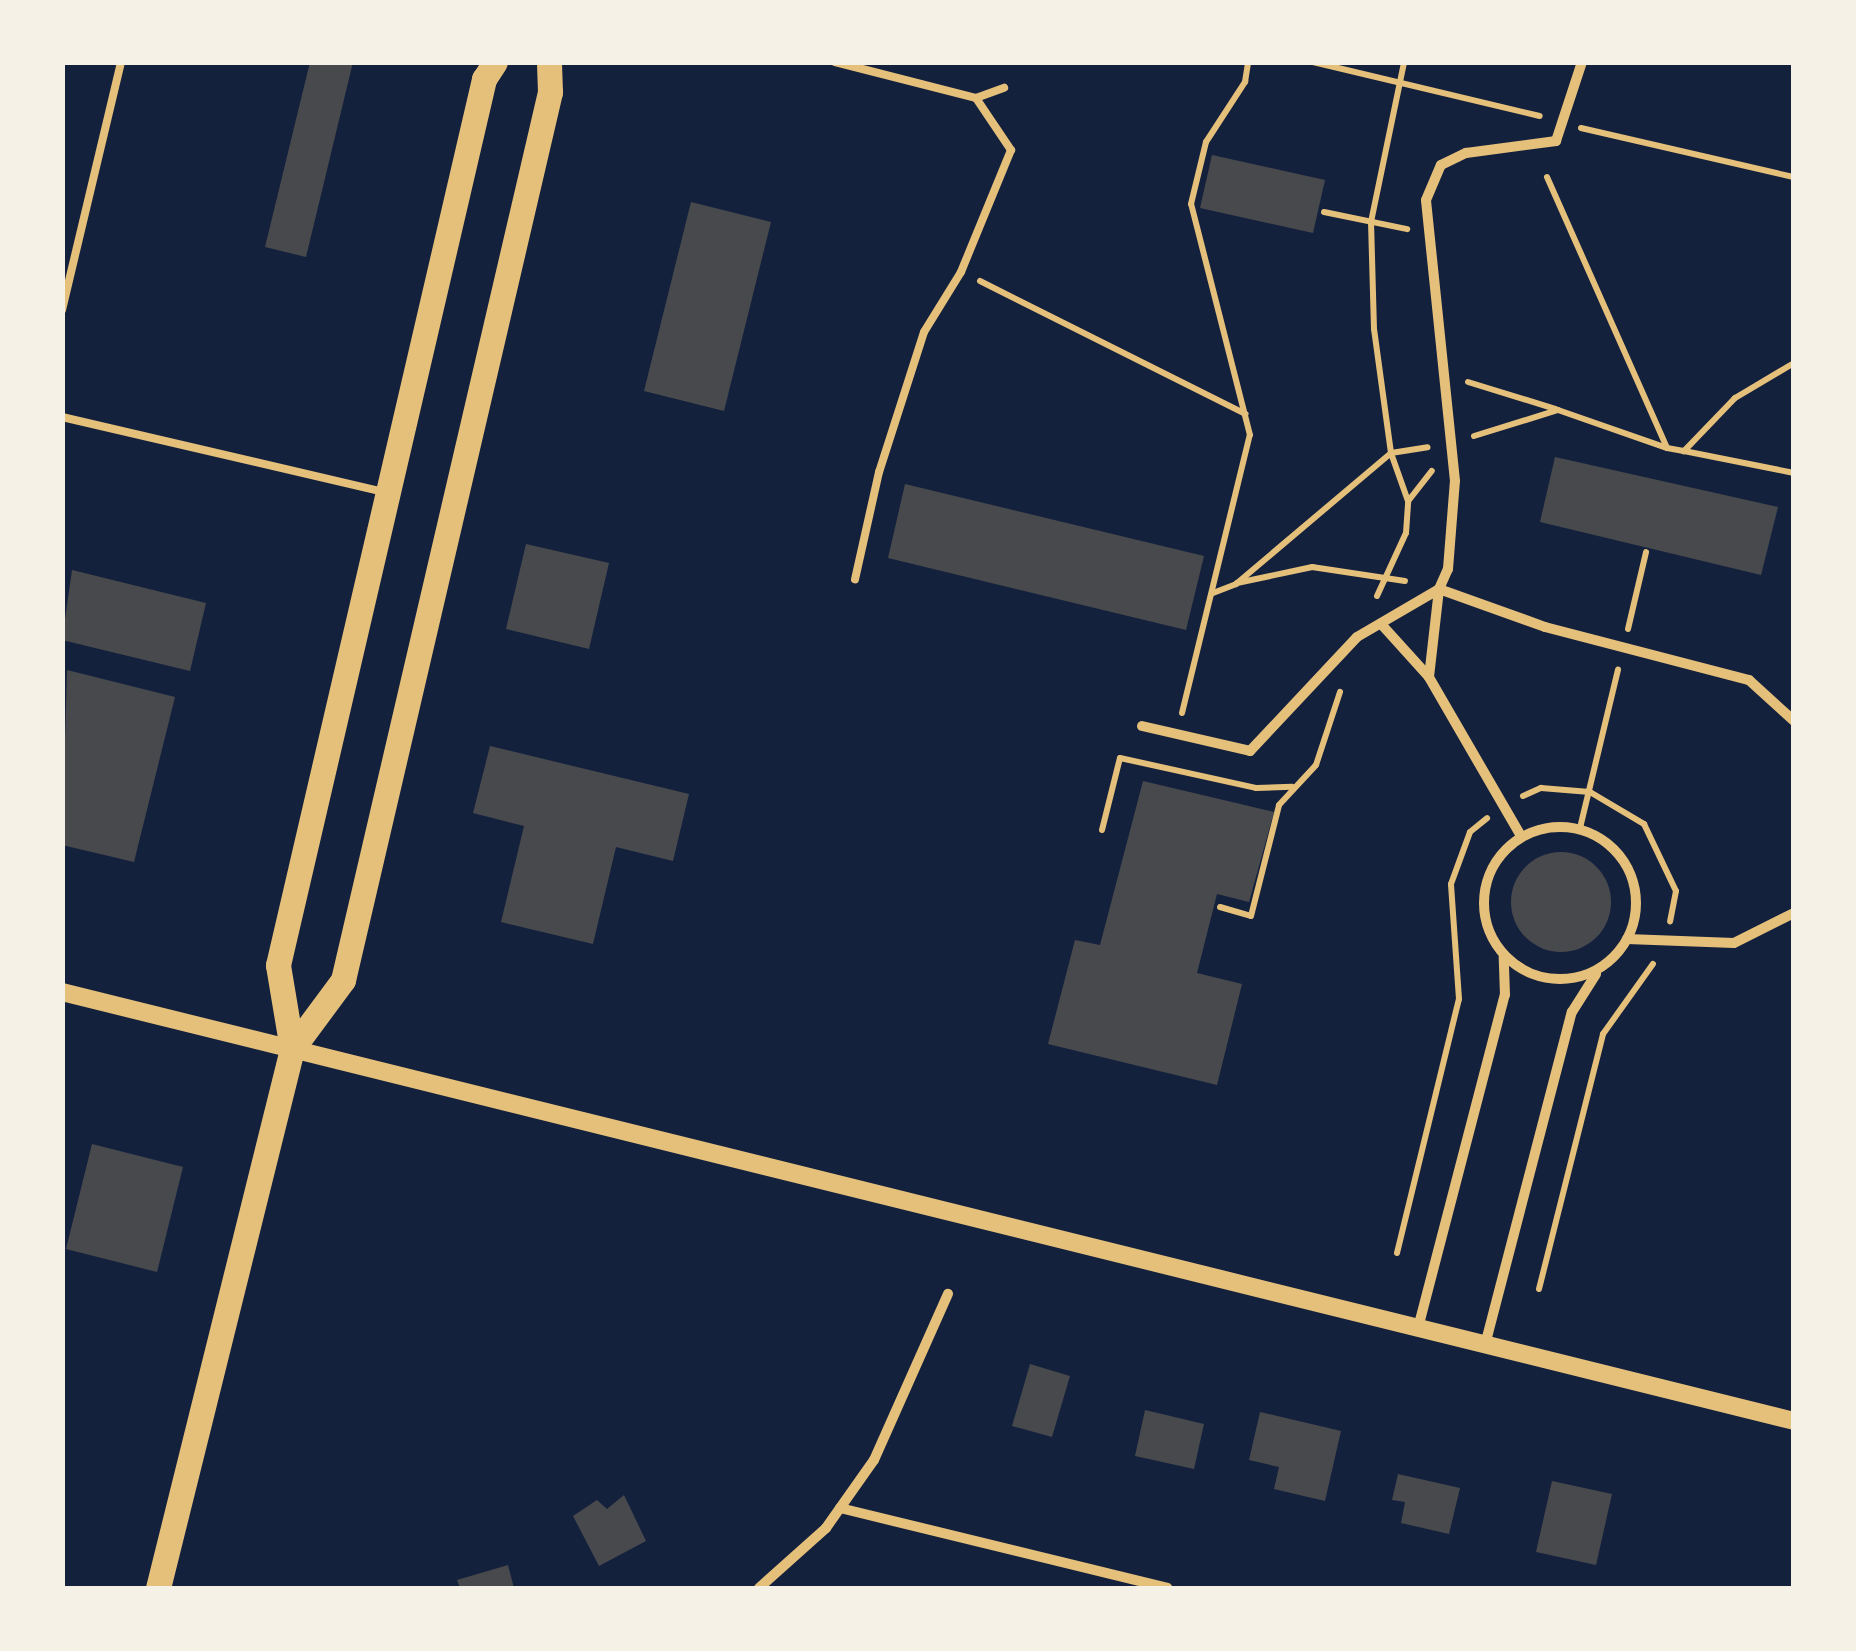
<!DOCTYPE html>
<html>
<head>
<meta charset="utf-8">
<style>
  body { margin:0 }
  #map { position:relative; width:1856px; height:1651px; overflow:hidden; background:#14213d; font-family:"IBM Plex Sans",sans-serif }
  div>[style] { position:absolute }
  .building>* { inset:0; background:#48494c }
  .round { border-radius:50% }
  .path>* { height:6px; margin:-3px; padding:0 3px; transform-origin:3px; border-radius:3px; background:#e5c07b }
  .service>* { height:8px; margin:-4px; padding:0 4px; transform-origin:4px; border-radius:4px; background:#e5c07b }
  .minor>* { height:10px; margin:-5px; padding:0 5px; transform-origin:5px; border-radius:5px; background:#e5c07b }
  .minor>.ring { margin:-5px; padding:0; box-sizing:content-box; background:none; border:10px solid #e5c07b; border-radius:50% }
  .tertiary>* { height:18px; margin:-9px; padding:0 9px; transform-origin:9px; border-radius:9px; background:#e5c07b }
  .primary>* { height:25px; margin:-12.5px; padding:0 12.5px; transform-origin:12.5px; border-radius:12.5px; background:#e5c07b }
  span { translate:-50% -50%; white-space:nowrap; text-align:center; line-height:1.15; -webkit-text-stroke:9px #f6f1e7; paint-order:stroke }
  .frame { position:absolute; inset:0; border:65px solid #f6f1e7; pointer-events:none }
</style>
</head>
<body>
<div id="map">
  <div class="building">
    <i style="clip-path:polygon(310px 62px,353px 62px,306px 257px,265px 247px)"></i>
    <i style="clip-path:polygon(1212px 155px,1325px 180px,1313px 233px,1200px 208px)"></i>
    <i style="clip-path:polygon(691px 202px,771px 222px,724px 411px,644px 391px)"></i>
    <i style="clip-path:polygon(1555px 457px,1778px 507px,1761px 575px,1540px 522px)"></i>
    <i style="clip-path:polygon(905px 484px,1204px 556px,1186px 630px,888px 558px)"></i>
    <i style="clip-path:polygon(526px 544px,609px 563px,589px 649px,506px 629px)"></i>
    <i style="clip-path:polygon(72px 570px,206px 603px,190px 671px,62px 640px)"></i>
    <i style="clip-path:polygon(67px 670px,175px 697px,134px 862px,62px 845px)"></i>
    <i style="clip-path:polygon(490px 746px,689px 794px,673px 861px,616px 847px,593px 944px,501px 922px,524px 826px,473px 813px)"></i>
    <i style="clip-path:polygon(1143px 781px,1274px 812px,1249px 902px,1217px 894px,1197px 973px,1242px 984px,1217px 1085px,1048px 1044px,1075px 940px,1100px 945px)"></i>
    <i class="round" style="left:1511px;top:852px;width:100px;height:100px"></i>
    <i style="clip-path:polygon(92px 1144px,183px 1167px,157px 1272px,66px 1249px)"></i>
    <i style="clip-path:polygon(1030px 1364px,1070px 1376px,1052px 1437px,1012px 1426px)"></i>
    <i style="clip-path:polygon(1145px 1410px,1204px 1424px,1194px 1469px,1135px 1456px)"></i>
    <i style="clip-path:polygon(1260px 1412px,1341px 1431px,1325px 1501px,1274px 1489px,1279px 1467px,1249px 1460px)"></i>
    <i style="clip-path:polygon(1398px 1474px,1460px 1488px,1449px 1534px,1401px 1523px,1405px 1502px,1392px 1500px)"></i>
    <i style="clip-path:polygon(1552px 1481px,1612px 1494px,1596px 1565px,1536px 1552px)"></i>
    <i style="clip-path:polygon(624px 1495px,646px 1541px,599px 1566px,573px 1516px,597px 1500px,607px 1509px)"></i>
    <i style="clip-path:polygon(508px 1565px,514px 1588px,460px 1588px,457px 1580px)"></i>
  </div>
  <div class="path">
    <i style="left:1313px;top:62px;width:233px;rotate:13.4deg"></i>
    <i style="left:1581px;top:128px;width:219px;rotate:13deg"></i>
    <i style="left:1547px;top:177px;width:296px;rotate:66.1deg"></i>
    <i style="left:1667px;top:448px;width:17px;rotate:10deg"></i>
    <i style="left:1324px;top:212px;width:85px;rotate:11.6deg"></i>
    <i style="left:980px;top:281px;width:297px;rotate:26.6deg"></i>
    <i style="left:1794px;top:363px;width:69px;rotate:149.3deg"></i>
    <i style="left:1735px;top:398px;width:74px;rotate:133.9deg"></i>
    <i style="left:1684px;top:451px;width:112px;rotate:11.3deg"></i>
    <i style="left:1468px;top:382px;width:92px;rotate:17.1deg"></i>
    <i style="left:1474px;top:436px;width:88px;rotate:-17.2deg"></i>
    <i style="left:1558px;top:410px;width:115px;rotate:19.2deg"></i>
    <i style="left:1409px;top:500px;width:37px;rotate:-52deg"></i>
    <i style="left:1237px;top:583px;width:77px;rotate:-12deg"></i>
    <i style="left:1312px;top:567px;width:94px;rotate:8.6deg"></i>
    <i style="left:1213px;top:593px;width:25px;rotate:-21deg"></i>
    <i style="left:1236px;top:584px;width:203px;rotate:-40.2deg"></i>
    <i style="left:1391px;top:453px;width:37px;rotate:-9deg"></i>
    <i style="left:1377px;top:596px;width:69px;rotate:-65.3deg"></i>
    <i style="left:1406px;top:533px;width:32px;rotate:-86deg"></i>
    <i style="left:1408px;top:501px;width:51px;rotate:-109.5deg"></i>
    <i style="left:1391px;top:453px;width:125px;rotate:-97.8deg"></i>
    <i style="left:1374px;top:329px;width:107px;rotate:-91.6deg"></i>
    <i style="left:1371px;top:222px;width:163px;rotate:-78.3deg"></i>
    <i style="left:1628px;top:629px;width:79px;rotate:-76.8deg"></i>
    <i style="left:1182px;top:713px;width:286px;rotate:-76.3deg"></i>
    <i style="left:1250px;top:435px;width:238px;rotate:-104.3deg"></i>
    <i style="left:1191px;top:204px;width:64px;rotate:-76.4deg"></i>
    <i style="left:1206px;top:142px;width:72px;rotate:-57deg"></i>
    <i style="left:1245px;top:82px;width:20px;rotate:-81deg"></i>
    <i style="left:1523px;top:796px;width:20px;rotate:-24deg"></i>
    <i style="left:1541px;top:788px;width:49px;rotate:4.7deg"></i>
    <i style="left:1590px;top:792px;width:63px;rotate:30.7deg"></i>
    <i style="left:1644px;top:824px;width:74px;rotate:64.5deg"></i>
    <i style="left:1676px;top:891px;width:31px;rotate:101deg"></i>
    <i style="left:1580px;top:828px;width:163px;rotate:-76.5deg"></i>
    <i style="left:1102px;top:830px;width:74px;rotate:-76deg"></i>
    <i style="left:1120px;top:758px;width:139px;rotate:12.4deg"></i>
    <i style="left:1256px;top:788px;width:36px;rotate:-2deg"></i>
    <i style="left:1220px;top:907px;width:32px;rotate:16deg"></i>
    <i style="left:1251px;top:916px;width:114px;rotate:-75.8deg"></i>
    <i style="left:1279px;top:805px;width:54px;rotate:-47.2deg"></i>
    <i style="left:1316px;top:765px;width:77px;rotate:-71.8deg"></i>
    <i style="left:1397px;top:1253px;width:261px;rotate:-76.3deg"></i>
    <i style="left:1459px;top:999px;width:115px;rotate:-94deg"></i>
    <i style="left:1451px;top:884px;width:55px;rotate:-69.9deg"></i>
    <i style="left:1470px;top:832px;width:22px;rotate:-39deg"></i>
    <i style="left:1539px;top:1289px;width:263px;rotate:-75.9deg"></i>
    <i style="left:1603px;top:1034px;width:86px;rotate:-54.5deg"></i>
  </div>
  <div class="service">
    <i style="left:835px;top:62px;width:146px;rotate:14.3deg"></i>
    <i style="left:976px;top:98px;width:63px;rotate:56.1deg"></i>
    <i style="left:1011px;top:150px;width:132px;rotate:112.3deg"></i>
    <i style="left:961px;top:272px;width:70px;rotate:121.7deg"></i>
    <i style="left:924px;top:332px;width:147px;rotate:107.8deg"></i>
    <i style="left:879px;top:472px;width:110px;rotate:102.6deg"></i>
    <i style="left:976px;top:98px;width:30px;rotate:-20deg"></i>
    <i style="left:62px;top:310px;width:255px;rotate:-76.6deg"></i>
    <i style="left:62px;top:417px;width:331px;rotate:13.1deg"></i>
  </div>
  <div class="minor">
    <i style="left:1382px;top:625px;width:70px;rotate:47.9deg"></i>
    <i style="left:1142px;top:726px;width:111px;rotate:13deg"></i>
    <i style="left:1250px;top:751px;width:156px;rotate:-46.8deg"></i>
    <i style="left:1357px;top:637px;width:95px;rotate:-30.3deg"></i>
    <i style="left:1439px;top:589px;width:113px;rotate:19.7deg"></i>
    <i style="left:1545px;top:627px;width:211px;rotate:14.6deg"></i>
    <i style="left:1749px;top:680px;width:61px;rotate:42.3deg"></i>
    <i class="ring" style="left:1484px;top:827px;width:142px;height:142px"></i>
    <i style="left:1521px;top:836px;width:184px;rotate:-120.1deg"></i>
    <i style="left:1429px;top:677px;width:89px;rotate:-83.5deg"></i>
    <i style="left:1439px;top:589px;width:22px;rotate:-66deg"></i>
    <i style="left:1448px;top:569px;width:88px;rotate:-85.5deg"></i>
    <i style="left:1455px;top:481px;width:282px;rotate:-95.9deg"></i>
    <i style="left:1426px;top:200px;width:38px;rotate:-67deg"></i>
    <i style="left:1441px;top:165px;width:28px;rotate:-26deg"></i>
    <i style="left:1466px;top:153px;width:91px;rotate:-7.6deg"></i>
    <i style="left:1556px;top:141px;width:83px;rotate:-71.8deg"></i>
    <i style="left:1627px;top:939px;width:107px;rotate:2.1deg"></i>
    <i style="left:1734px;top:943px;width:67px;rotate:-26.6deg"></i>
    <i style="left:1418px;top:1328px;width:344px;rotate:-75.4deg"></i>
    <i style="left:1505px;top:995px;width:38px;rotate:-92deg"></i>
    <i style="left:1485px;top:1345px;width:344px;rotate:-75.4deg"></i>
    <i style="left:1572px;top:1012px;width:45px;rotate:-57.7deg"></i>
    <i style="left:840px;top:1508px;width:337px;rotate:13.7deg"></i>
    <i style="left:759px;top:1588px;width:90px;rotate:-41.8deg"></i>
    <i style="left:826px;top:1528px;width:83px;rotate:-54.8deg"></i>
    <i style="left:874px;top:1460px;width:182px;rotate:-66deg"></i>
  </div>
  <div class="tertiary">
    <i style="left:62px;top:992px;width:1784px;rotate:13.91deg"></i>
  </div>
  <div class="primary">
    <i style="left:292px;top:1049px;width:86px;rotate:-53.5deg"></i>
    <i style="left:343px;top:980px;width:912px;rotate:-76.88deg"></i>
    <i style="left:550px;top:92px;width:30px;rotate:-92deg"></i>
    <i style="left:158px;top:1588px;width:555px;rotate:-76.04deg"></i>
    <i style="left:292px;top:1049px;width:85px;rotate:-99.5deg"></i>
    <i style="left:278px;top:965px;width:910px;rotate:-76.91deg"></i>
    <i style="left:484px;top:79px;width:20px;rotate:-57deg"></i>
  </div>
  <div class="frame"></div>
</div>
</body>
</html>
